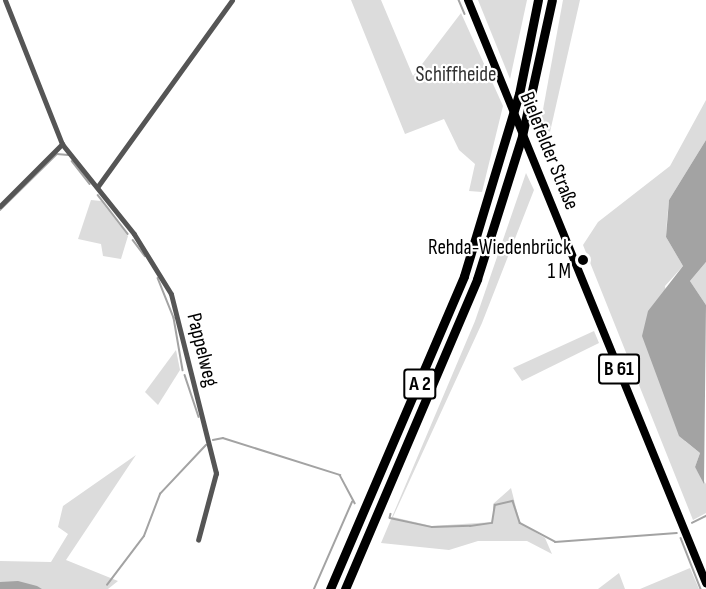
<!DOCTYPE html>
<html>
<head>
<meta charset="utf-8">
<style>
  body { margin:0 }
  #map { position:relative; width:706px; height:589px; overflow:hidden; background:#fff; font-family:"Sofia Sans Condensed",sans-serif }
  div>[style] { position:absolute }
  .green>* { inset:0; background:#dcdcdc }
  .water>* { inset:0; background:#a3a3a3 }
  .stream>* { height:1.5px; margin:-0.75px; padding:0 0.75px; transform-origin:0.75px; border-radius:0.75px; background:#a3a3a3 }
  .street>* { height:5px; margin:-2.5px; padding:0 2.5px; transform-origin:2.5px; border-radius:2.5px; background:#555 }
  .primary>* { height:8px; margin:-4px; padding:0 4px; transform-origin:4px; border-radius:4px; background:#000 }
  .highway>* { height:9px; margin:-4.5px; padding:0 4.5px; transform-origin:4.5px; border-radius:4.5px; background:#000 }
  .dots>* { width:16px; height:16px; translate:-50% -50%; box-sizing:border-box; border:3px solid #fff; border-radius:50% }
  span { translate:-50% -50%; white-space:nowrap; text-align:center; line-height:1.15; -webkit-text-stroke:4.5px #fff; paint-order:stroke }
  .shield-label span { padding:2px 4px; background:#fff; border:2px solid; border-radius:4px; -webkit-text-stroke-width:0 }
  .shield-label { font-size:20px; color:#000; font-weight:700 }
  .park-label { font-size:21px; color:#333 }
  .street-label { font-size:21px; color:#000 }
  .poi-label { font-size:21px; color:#000 }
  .right { translate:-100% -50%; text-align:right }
</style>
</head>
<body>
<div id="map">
  <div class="green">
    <i style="clip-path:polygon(351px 0,381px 0,413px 76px,461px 13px,503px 106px,482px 192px,469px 191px,475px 164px,459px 150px,444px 119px,405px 134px)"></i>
    <i style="clip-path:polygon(478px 0,527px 0,510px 79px)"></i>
    <i style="clip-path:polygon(563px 0,580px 0,550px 132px,540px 126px)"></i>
    <i style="clip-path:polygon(706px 100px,706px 140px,669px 200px,667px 220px,666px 237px,683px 266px,665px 286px,685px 441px,700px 453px,695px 467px,706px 484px,706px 513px,693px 520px,583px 245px,598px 222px,670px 166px)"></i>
    <i style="clip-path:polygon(526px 173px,534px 190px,482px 323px,393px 517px,432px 526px,493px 522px,493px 504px,511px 488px,520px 523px,545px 538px,552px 554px,527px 541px,478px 541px,449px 550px,381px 543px,475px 321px)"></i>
    <i style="clip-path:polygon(91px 200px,101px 201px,128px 236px,121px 259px,103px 256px,101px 244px,78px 239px)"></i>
    <i style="clip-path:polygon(706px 262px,706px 305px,690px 281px)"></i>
    <i style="clip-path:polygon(594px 331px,599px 343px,522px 381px,513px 368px)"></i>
    <i style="clip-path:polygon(176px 350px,180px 370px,158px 405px,145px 392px)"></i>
    <i style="clip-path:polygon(136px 455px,66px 560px,118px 581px,108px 589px,42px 589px,0 582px,0 561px,51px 562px,68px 534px,58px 527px,63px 506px)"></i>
    <i style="clip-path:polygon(690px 568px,699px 589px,640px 589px)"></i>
    <i style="clip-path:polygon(619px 573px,625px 589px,598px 589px)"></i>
  </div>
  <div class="water">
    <i style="clip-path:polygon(706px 140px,706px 262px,690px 281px,706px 305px,704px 484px,695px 467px,700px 453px,679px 436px,642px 336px,648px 311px,683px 266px,666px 237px,669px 200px)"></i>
    <i style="clip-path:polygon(18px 581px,37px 586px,42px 589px,0 589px,0 582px)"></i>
  </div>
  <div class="stream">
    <i style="left:459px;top:0;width:15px;rotate:67deg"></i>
    <i style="left:72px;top:161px;width:29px;rotate:52deg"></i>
    <i style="left:98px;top:195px;width:49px;rotate:52.4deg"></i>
    <i style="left:0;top:210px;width:80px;rotate:-44.5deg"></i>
    <i style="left:57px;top:154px;width:11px;rotate:5deg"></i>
    <i style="left:133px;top:240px;width:20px;rotate:53deg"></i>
    <i style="left:158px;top:278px;width:43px;rotate:68.2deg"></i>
    <i style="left:174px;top:318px;width:53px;rotate:80.2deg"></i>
    <i style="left:185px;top:375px;width:44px;rotate:71.6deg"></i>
    <i style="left:213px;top:440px;width:10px;rotate:-11deg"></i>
    <i style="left:223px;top:438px;width:123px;rotate:17.5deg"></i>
    <i style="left:340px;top:475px;width:32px;rotate:62deg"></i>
    <i style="left:391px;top:514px;width:4px;rotate:104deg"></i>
    <i style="left:390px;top:518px;width:43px;rotate:12.1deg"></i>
    <i style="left:432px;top:527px;width:38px;rotate:-2deg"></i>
    <i style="left:470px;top:526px;width:22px;rotate:-8deg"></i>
    <i style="left:492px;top:523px;width:18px;rotate:-81deg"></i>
    <i style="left:495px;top:505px;width:18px;rotate:-13deg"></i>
    <i style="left:513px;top:501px;width:23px;rotate:72deg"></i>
    <i style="left:520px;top:523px;width:40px;rotate:28deg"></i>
    <i style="left:555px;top:542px;width:122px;rotate:-4.2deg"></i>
    <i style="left:692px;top:523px;width:16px;rotate:-27deg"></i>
    <i style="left:681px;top:538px;width:55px;rotate:68.6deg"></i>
    <i style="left:107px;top:585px;width:61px;rotate:-52.9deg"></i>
    <i style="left:144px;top:536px;width:45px;rotate:-69.1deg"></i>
    <i style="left:160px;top:494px;width:67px;rotate:-46.8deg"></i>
    <i style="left:314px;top:589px;width:95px;rotate:-66.4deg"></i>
  </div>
  <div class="street">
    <i style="left:5px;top:0;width:155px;rotate:68.4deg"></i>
    <i style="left:62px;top:144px;width:115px;rotate:51.3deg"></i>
    <i style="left:134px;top:234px;width:70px;rotate:58.3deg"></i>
    <i style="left:171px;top:294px;width:185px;rotate:75.9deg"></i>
    <i style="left:216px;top:473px;width:69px;rotate:105deg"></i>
    <i style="left:98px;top:186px;width:229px;rotate:-54.2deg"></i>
    <i style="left:0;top:206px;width:88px;rotate:-45deg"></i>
  </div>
  <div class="primary">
    <i style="left:468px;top:0;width:630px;rotate:67.79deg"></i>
  </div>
  <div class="highway">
    <i style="left:330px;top:589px;width:340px;rotate:-66.8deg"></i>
    <i style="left:464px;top:276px;width:190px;rotate:-73.2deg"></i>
    <i style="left:519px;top:94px;width:96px;rotate:-78.6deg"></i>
    <i style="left:345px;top:589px;width:337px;rotate:-66.9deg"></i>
    <i style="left:477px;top:279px;width:150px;rotate:-72.5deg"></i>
    <i style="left:522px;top:136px;width:139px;rotate:-77.6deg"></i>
  </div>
  <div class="dots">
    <i style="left:583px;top:260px;background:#000"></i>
  </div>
  <div class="shield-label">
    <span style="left:619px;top:369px">B 61</span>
    <span style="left:420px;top:384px">A 2</span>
  </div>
  <div class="park-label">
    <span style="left:456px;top:75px">Schiffheide</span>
  </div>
  <div class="street-label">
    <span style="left:549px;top:151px;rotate:68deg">Bielefelder Straße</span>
    <span style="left:202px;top:350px;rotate:76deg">Pappelweg</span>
  </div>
  <div class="poi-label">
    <span class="right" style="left:571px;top:260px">Rehda-Wiedenbrück<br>1 M</span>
  </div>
</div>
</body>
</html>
